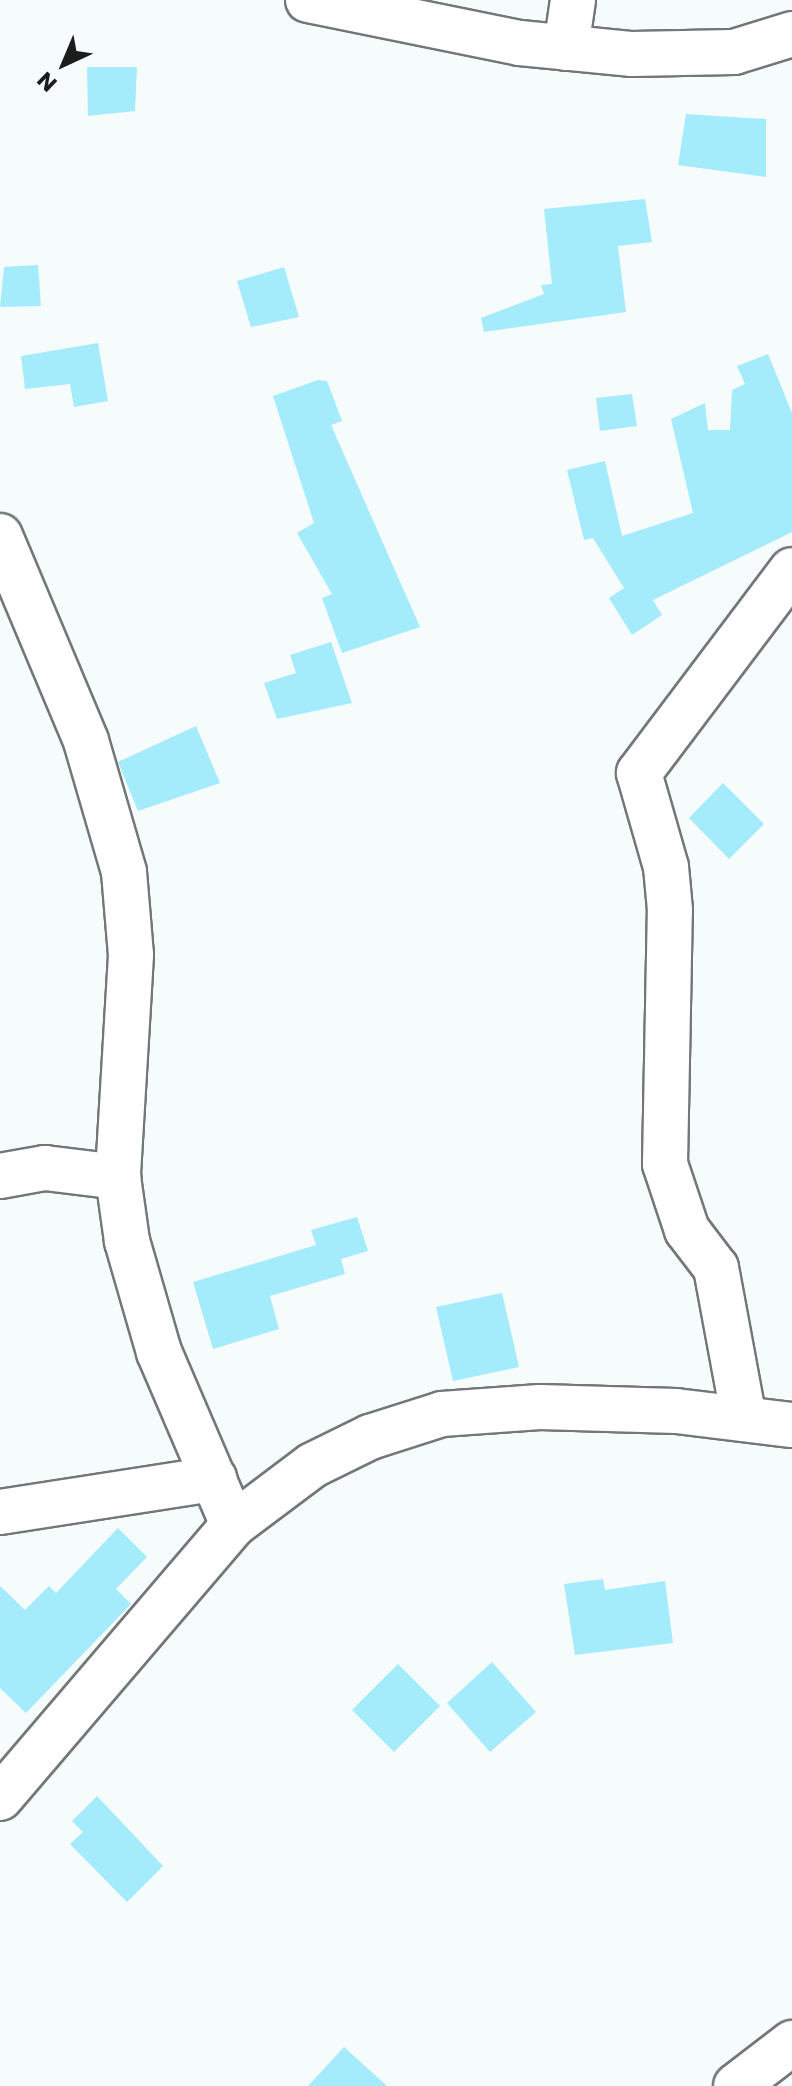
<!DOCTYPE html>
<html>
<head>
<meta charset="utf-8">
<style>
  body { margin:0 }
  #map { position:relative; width:792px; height:2086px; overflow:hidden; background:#f6fbfc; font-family:Poppins,sans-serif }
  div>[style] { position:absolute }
  .building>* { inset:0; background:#a4ebfb }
  .roads { filter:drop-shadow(2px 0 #737778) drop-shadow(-2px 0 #737778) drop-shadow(0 2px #737778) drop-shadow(0 -2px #737778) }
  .street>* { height:44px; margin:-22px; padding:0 22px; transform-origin:22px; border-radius:22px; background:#fff }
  span { translate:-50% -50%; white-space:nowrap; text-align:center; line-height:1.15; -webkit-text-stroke:7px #f6fbfc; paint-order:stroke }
  .north { position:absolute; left:24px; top:24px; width:80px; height:80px; -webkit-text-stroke:6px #f6fbfc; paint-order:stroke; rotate:224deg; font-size:22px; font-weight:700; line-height:32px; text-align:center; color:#1b1c1c }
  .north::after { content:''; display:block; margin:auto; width:28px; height:36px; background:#1b1c1c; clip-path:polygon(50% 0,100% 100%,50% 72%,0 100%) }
</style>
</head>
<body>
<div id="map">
  <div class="building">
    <i style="clip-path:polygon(87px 67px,137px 67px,135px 111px,88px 116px)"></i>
    <i style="clip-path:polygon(686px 114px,766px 119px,766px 177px,678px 165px)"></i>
    <i style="clip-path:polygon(645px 199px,652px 242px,618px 246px,626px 312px,484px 332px,481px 318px,544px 294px,541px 285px,552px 284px,544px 209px)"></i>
    <i style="clip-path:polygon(38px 265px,41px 306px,0 307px,4px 267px)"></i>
    <i style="clip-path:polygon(284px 267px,299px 317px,251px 327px,237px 281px)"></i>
    <i style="clip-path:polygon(98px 343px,108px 401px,74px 407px,70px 384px,25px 389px,21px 356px)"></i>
    <i style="clip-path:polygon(768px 354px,792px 413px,792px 532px,653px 600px,662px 615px,632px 635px,609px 598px,624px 588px,593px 538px,584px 540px,567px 470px,605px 461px,622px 536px,693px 513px,671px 419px,705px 403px,708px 430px,730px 430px,732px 390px,745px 384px,737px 366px)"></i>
    <i style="clip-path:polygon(318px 380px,327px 381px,342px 421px,331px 425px,420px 627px,342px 653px,322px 598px,332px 594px,297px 533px,314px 523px,273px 396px)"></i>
    <i style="clip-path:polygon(632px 394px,637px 426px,600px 431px,596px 398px)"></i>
    <i style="clip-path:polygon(331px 642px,352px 703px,277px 719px,264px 683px,296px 673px,290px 655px)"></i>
    <i style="clip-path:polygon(196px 726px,220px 783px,138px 811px,118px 762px)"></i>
    <i style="clip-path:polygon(723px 783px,764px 824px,729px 859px,689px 818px)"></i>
    <i style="clip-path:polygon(357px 1217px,368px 1251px,341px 1259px,345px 1274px,270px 1296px,279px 1329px,213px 1349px,193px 1282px,316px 1245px,311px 1230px)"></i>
    <i style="clip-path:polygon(502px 1293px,519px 1367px,453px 1381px,436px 1307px)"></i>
    <i style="clip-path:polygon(118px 1528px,147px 1557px,116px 1589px,131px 1604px,26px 1713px,0 1688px,0 1586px,25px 1610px,49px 1586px,56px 1593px)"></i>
    <i style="clip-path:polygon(603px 1579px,605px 1590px,665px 1581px,673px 1643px,575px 1655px,564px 1584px)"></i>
    <i style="clip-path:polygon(492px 1662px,536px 1712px,490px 1752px,447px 1703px)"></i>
    <i style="clip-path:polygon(398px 1664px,440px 1706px,394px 1752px,352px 1710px)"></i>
    <i style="clip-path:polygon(97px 1796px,163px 1866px,127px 1902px,70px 1844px,83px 1832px,72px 1821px)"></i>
    <i style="clip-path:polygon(344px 2047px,387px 2086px,308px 2086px)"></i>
  </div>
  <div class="roads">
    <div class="street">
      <i style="left:308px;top:0;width:216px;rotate:11.5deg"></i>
      <i style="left:520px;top:43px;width:113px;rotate:5.6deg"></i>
      <i style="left:632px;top:54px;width:102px;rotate:-1.1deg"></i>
      <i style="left:734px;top:52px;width:61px;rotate:-17.2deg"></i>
      <i style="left:566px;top:48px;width:49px;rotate:-81.7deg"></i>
      <i style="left:0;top:536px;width:222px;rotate:67.2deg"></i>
      <i style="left:86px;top:741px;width:136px;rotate:73.8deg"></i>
      <i style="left:124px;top:872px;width:83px;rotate:85.2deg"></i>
      <i style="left:131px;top:955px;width:222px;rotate:93.4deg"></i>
      <i style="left:118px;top:1177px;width:65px;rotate:82deg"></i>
      <i style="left:127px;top:1241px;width:116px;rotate:73.9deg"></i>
      <i style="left:159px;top:1352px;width:188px;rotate:66.8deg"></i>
      <i style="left:0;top:1176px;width:46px;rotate:-10.1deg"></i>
      <i style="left:45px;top:1168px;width:74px;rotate:7deg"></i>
      <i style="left:744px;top:1419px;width:154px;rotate:-100.5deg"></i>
      <i style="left:716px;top:1268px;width:48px;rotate:-127.3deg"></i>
      <i style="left:687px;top:1230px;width:70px;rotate:-108.4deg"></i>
      <i style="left:665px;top:1164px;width:254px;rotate:-88.9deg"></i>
      <i style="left:670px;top:910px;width:43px;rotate:-95.3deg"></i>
      <i style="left:666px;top:867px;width:98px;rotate:-106deg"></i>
      <i style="left:639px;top:773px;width:254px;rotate:-53deg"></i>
      <i style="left:0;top:1512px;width:217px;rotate:-8.8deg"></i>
      <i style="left:0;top:1798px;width:359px;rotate:-49.5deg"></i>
      <i style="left:233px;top:1525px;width:100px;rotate:-36.9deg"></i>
      <i style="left:313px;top:1465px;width:64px;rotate:-26.2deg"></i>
      <i style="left:370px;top:1437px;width:76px;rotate:-17.7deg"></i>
      <i style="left:442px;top:1414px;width:98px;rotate:-4.1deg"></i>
      <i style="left:540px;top:1407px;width:136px;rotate:1.7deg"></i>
      <i style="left:676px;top:1411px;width:117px;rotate:6.9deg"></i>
      <i style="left:736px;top:2086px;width:71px;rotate:-37.5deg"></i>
    </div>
  </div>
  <div class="north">N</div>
</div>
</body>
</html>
